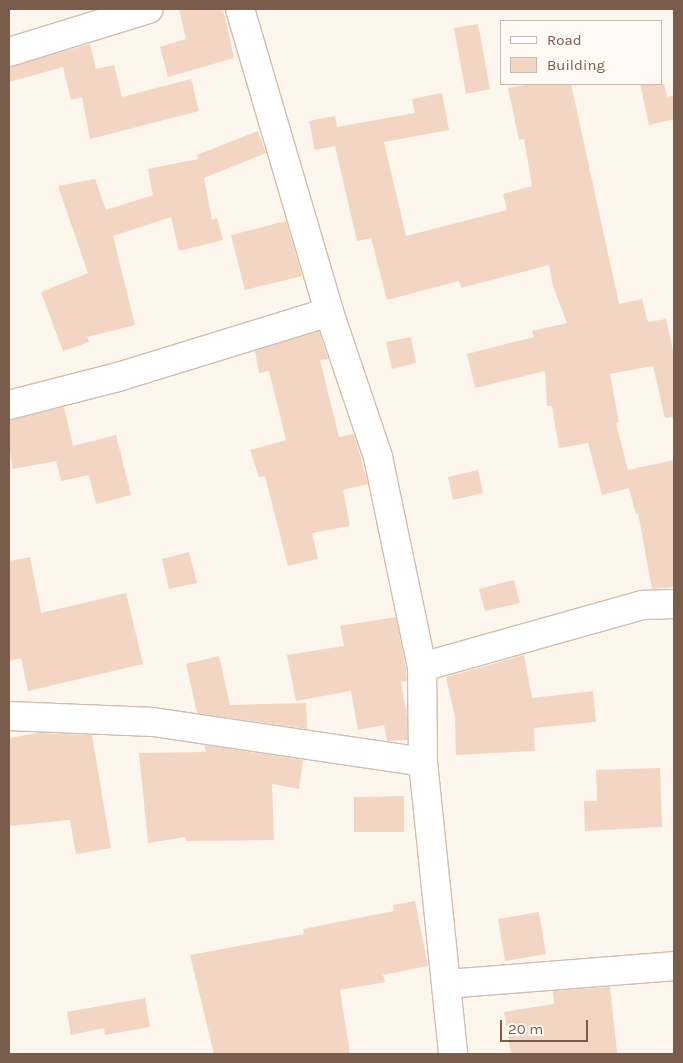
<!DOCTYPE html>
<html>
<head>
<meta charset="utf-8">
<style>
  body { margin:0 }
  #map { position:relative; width:683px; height:1063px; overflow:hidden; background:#fdf6ec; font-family:Karla,sans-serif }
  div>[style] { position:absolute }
  .building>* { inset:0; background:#f3d5c3 }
  .roads { filter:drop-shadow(1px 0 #d1beb0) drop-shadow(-1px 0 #d1beb0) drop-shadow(0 1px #d1beb0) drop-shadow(0 -1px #d1beb0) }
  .minor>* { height:28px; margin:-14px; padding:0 14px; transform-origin:14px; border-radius:14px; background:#fff }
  span { translate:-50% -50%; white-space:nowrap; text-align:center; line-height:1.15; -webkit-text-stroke:4px #fffaf3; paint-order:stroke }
  .frame { position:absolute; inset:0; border:10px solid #7a5c4d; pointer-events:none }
  .legend { position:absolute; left:500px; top:20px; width:162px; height:65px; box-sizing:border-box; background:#fffaf3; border:1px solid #cabbb1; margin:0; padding:6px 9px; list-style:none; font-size:15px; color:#7a5c4d }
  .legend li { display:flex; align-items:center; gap:10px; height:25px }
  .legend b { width:25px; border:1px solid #cabbb1 }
  .scale { position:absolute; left:500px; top:1020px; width:88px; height:22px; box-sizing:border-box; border:2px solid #7a5c4d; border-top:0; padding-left:6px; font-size:15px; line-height:18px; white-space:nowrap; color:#7a5c4d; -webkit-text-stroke:4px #fffaf3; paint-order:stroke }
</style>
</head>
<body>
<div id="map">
  <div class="building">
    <i style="clip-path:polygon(179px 9px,223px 9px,234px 58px,168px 77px,160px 47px,186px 39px)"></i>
    <i style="clip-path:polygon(478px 24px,490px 89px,466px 94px,454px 28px)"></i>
    <i style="clip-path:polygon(90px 44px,96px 69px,114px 65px,122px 97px,191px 79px,199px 111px,90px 139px,82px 97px,71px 100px,63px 67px,9px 82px,9px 67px)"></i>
    <i style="clip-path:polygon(530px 84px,571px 84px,619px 304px,642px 299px,648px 322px,666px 319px,674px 355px,674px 417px,665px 418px,653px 366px,610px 374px,619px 422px,616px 423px,628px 470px,674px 460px,674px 587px,652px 589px,638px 513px,636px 514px,629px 488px,602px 495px,588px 443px,559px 448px,552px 406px,547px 406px,545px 371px,475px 388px,467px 354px,534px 337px,532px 331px,567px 323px,553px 286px,549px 265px,461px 288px,459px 281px,387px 300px,371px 238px,357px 241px,335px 146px,315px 150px,309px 121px,335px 116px,337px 127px,415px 113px,412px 99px,442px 93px,449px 130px,384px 142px,406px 236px,507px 210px,503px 194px,532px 186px,524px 139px,519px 140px,508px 88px)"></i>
    <i style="clip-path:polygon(640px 84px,664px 84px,667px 97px,674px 95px,674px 119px,649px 125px)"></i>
    <i style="clip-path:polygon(258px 131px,266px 153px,204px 178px,212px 220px,217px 218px,223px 240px,179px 251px,171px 217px,113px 236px,135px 325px,87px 337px,89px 342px,63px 351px,41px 292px,88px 273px,58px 186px,95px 179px,106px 210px,153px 195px,148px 169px,198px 159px,197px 155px)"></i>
    <i style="clip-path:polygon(286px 221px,302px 276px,245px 290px,231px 235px)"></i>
    <i style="clip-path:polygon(319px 331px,328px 359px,320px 360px,339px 437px,354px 434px,368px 484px,343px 490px,350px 526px,312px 533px,318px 559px,288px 566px,265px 476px,259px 477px,250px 450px,286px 440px,269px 371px,259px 373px,255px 351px)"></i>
    <i style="clip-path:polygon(411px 337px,416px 363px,392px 369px,386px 342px)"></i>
    <i style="clip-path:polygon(64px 407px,73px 446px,116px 435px,131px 495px,96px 504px,89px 475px,61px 481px,56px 461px,13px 469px,9px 445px,9px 420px)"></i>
    <i style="clip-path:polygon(478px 470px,483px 493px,453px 500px,448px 477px)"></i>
    <i style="clip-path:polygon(189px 552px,197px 583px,169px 589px,162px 559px)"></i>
    <i style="clip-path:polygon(30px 557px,41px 613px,126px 593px,143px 664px,28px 691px,21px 658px,9px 661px,9px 561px)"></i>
    <i style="clip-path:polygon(514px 580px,520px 603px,485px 611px,479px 589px)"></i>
    <i style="clip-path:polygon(396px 617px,406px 669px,407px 681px,401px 682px,407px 716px,407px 740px,387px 741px,384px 725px,358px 730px,351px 691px,296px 701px,287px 655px,344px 646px,340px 626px)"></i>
    <i style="clip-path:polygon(524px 655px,532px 698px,593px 691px,596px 722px,534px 728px,535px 751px,456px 755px,455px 717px,446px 677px)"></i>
    <i style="clip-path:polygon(219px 656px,230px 705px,306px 703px,307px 729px,197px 713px,186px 664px)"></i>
    <i style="clip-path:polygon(38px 733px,92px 735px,111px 848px,76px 854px,70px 820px,9px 826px,9px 738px)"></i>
    <i style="clip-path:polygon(204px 745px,303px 760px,299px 789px,272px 784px,274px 840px,186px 841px,186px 837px,148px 843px,139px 753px,206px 752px)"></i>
    <i style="clip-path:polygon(660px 768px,662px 827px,585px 831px,584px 801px,597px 801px,596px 770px)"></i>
    <i style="clip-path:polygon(404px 796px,404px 832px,354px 832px,354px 797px)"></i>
    <i style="clip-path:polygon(415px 901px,428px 966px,383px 975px,385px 982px,340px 990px,350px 1054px,214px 1054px,190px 955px,304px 934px,303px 929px,394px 911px,393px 905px)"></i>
    <i style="clip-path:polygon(539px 912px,546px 954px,505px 961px,498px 919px)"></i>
    <i style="clip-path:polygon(610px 987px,617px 1053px,511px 1054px,504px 1012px,554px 1004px,553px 991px)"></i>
    <i style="clip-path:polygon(145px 998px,150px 1027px,105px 1035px,104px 1028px,71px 1035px,67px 1012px)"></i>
  </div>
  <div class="roads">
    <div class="minor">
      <i style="left:240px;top:9px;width:316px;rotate:73.6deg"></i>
      <i style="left:329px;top:312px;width:153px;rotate:71.3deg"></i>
      <i style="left:378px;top:457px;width:215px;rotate:78.2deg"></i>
      <i style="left:422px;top:667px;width:95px;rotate:89.4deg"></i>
      <i style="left:423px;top:762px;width:294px;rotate:84.1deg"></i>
      <i style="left:9px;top:52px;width:146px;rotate:-17.1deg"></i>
      <i style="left:9px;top:405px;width:113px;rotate:-14.4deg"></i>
      <i style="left:118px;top:377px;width:221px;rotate:-17.1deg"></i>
      <i style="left:422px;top:667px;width:230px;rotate:-15.7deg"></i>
      <i style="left:643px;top:605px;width:31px;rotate:-2deg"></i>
      <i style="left:9px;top:716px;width:144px;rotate:2.4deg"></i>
      <i style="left:153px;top:722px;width:273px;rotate:8.4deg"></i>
      <i style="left:446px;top:984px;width:229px;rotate:-4.5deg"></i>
    </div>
  </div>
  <div class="frame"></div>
  <ul class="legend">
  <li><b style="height:6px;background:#fff"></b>Road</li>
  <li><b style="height:14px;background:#f3d5c3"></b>Building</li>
  </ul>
  <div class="scale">20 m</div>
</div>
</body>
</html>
